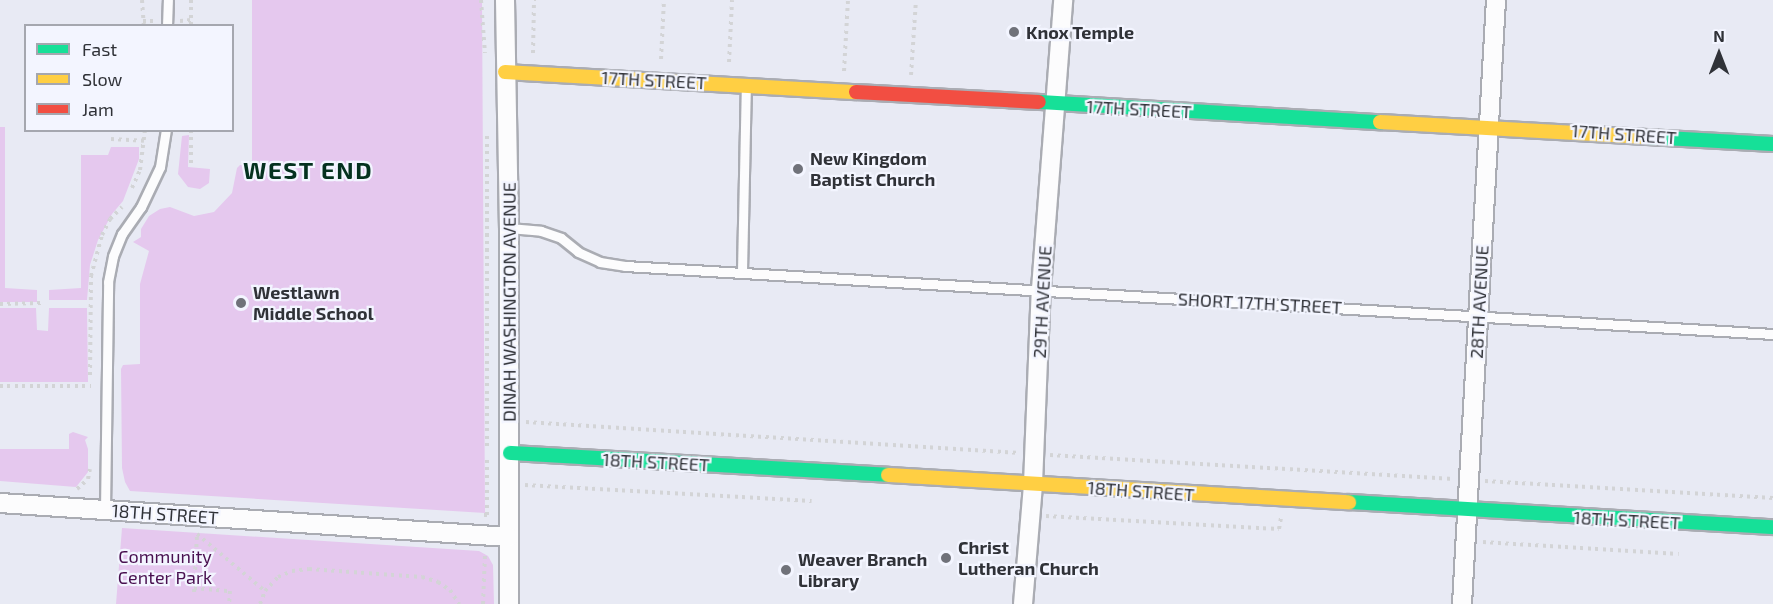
<!DOCTYPE html>
<html>
<head>
<meta charset="utf-8">
<style>
  body { margin:0 }
  #map { position:relative; width:1773px; height:604px; overflow:hidden; background:#e8eaf4; font-family:"Exo 2",sans-serif }
  div>[style] { position:absolute }
  .green>* { inset:0; background:#e5c8ee }
  .path>* { height:4px; margin-top:-2px; transform-origin:0; background:repeating-linear-gradient(90deg,#d3d4d6 0 3px,transparent 0 7.5px) }
  .roads { filter:drop-shadow(2px 0 #aaacb3) drop-shadow(-2px 0 #aaacb3) drop-shadow(0 2px #aaacb3) drop-shadow(0 -2px #aaacb3) }
  .lane>* { height:9px; margin:-4.5px; padding:0 4.5px; transform-origin:4.5px; border-radius:4.5px; background:#fcfcfd }
  .street>* { height:18px; margin:-9px; padding:0 9px; transform-origin:9px; border-radius:9px; background:#fcfcfd }
  .fast>* { height:14px; margin:-7px; padding:0 7px; transform-origin:7px; border-radius:7px; background:#16e098 }
  .slow>* { height:14px; margin:-7px; padding:0 7px; transform-origin:7px; border-radius:7px; background:#ffcf43 }
  .jam>* { height:14px; margin:-7px; padding:0 7px; transform-origin:7px; border-radius:7px; background:#f24e42 }
  .dots>* { width:16px; height:16px; translate:-50% -50%; box-sizing:border-box; border:3px solid #f3f5ff; border-radius:50% }
  span { translate:-50% -50%; white-space:nowrap; text-align:center; line-height:1.15; -webkit-text-stroke:4.5px #f3f5ff; paint-order:stroke }
  .poi-label { font-size:18px; color:#303238; font-weight:700 }
  .left { translate:0 -50%; text-align:left }
  .street-label { font-size:18px; color:#303238 }
  .park-label { font-size:18px; color:#491050 }
  .district-label { font-size:24px; color:#05321f; font-weight:700; letter-spacing:1.5px }
  .legend { position:absolute; left:24px; top:24px; width:210px; height:108px; box-sizing:border-box; background:#f3f5ff; border:2px solid #a5a7af; margin:0; padding:8px 10px; list-style:none; font-size:18px; color:#303238 }
  .legend li { display:flex; align-items:center; gap:12px; height:30px }
  .legend b { width:30px; border:2px solid #a5a7af }
  .north { position:absolute; left:1689px; top:24px; width:60px; height:60px; -webkit-text-stroke:4px #f3f5ff; paint-order:stroke; rotate:0deg; font-size:16px; font-weight:700; line-height:24px; text-align:center; color:#303238 }
  .north::after { content:''; display:block; margin:auto; width:21px; height:27px; background:#303238; clip-path:polygon(50% 0,100% 100%,50% 72%,0 100%) }
</style>
</head>
<body>
<div id="map">
  <div class="green">
    <i style="clip-path:polygon(252px 0,482px 0,485px 513px,130px 491px,125px 482px,122px 468px,121px 369px,123px 365px,140px 364px,140px 284px,149px 251px,133px 242px,141px 237px,141px 229px,149px 216px,160px 209px,170px 207px,194px 216px,214px 212px,232px 193px,237px 168px,240px 165px,252px 165px)"></i>
    <i style="clip-path:polygon(0 127px,5px 127px,5px 288px,37px 290px,37px 302px,0 302px)"></i>
    <i style="clip-path:polygon(189px 135px,188px 167px,210px 169px,209px 183px,200px 189px,188px 187px,178px 174px,182px 136px)"></i>
    <i style="clip-path:polygon(111px 147px,139px 147px,139px 159px,123px 201px,112px 214px,98px 240px,90px 265px,87px 300px,49px 300px,49px 290px,81px 288px,81px 155px,108px 155px)"></i>
    <i style="clip-path:polygon(0 308px,36px 308px,37px 330px,48px 331px,49px 308px,87px 308px,88px 382px,0 382px)"></i>
    <i style="clip-path:polygon(73px 432px,88px 437px,85px 440px,88px 449px,88px 472px,76px 487px,0 481px,0 449px,69px 449px,69px 434px)"></i>
    <i style="clip-path:polygon(122px 528px,479px 551px,488px 556px,493px 565px,494px 604px,116px 604px)"></i>
  </div>
  <div class="path">
    <i style="left:142px;top:0;width:26px;rotate:86deg"></i>
    <i style="left:191px;top:0;width:26px;rotate:90deg"></i>
    <i style="left:481px;top:0;width:53px;rotate:85.7deg"></i>
    <i style="left:143px;top:21px;width:12px"></i>
    <i style="left:180px;top:21px;width:11px;rotate:-5deg"></i>
    <i style="left:533px;top:53px;width:53px;rotate:-88.9deg"></i>
    <i style="left:661px;top:59px;width:59px;rotate:-87.1deg"></i>
    <i style="left:729px;top:62px;width:62px;rotate:-87.2deg"></i>
    <i style="left:844px;top:71px;width:71px;rotate:-86.8deg"></i>
    <i style="left:911px;top:75px;width:75px;rotate:-86.2deg"></i>
    <i style="left:191px;top:130px;width:36px;rotate:90deg"></i>
    <i style="left:487px;top:136px;width:313px;rotate:90deg"></i>
    <i style="left:111px;top:139px;width:33px;rotate:3deg"></i>
    <i style="left:132px;top:188px;width:20px;rotate:-66deg"></i>
    <i style="left:140px;top:170px;width:40px;rotate:-82.9deg"></i>
    <i style="left:0;top:304px;width:41px;rotate:-1.4deg"></i>
    <i style="left:90px;top:375px;width:99px;rotate:-89.4deg"></i>
    <i style="left:91px;top:276px;width:42px;rotate:-75deg"></i>
    <i style="left:102px;top:235px;width:18px;rotate:-63deg"></i>
    <i style="left:110px;top:219px;width:17px;rotate:-45deg"></i>
    <i style="left:0;top:386px;width:91px"></i>
    <i style="left:526px;top:422px;width:491px;rotate:3.6deg"></i>
    <i style="left:1050px;top:455px;width:404px;rotate:3.4deg"></i>
    <i style="left:1485px;top:481px;width:289px;rotate:3.4deg"></i>
    <i style="left:525px;top:485px;width:287px;rotate:3.2deg"></i>
    <i style="left:77px;top:489px;width:15px;rotate:-42deg"></i>
    <i style="left:88px;top:479px;width:10px;rotate:-79deg"></i>
    <i style="left:484px;top:515px;width:3px"></i>
    <i style="left:487px;top:515px;width:58px;rotate:-90deg"></i>
    <i style="left:1046px;top:516px;width:233px;rotate:3.2deg"></i>
    <i style="left:1279px;top:529px;width:11px;rotate:-80deg"></i>
    <i style="left:1483px;top:542px;width:196px;rotate:3.5deg"></i>
    <i style="left:194px;top:588px;width:36px;rotate:5deg"></i>
    <i style="left:230px;top:591px;width:13px;rotate:94deg"></i>
    <i style="left:194px;top:592px;width:58px;rotate:-87deg"></i>
    <i style="left:197px;top:534px;width:89px;rotate:40deg"></i>
    <i style="left:260px;top:604px;width:14px;rotate:-69deg"></i>
    <i style="left:265px;top:591px;width:19px;rotate:-47deg"></i>
    <i style="left:278px;top:577px;width:15px;rotate:-23deg"></i>
    <i style="left:292px;top:571px;width:17px;rotate:-7deg"></i>
    <i style="left:309px;top:569px;width:113px;rotate:4deg"></i>
    <i style="left:422px;top:577px;width:17px;rotate:17deg"></i>
    <i style="left:438px;top:582px;width:14px;rotate:34deg"></i>
    <i style="left:450px;top:590px;width:17px;rotate:57deg"></i>
    <i style="left:483px;top:604px;width:50px;rotate:-87.7deg"></i>
  </div>
  <div class="roads">
    <div class="lane">
      <i style="left:167px;top:26px;width:26px;rotate:-88deg"></i>
      <i style="left:509px;top:228px;width:32px;rotate:5deg"></i>
      <i style="left:541px;top:231px;width:21px;rotate:19deg"></i>
      <i style="left:561px;top:238px;width:22px;rotate:39deg"></i>
      <i style="left:578px;top:252px;width:24px;rotate:24deg"></i>
      <i style="left:600px;top:262px;width:25px;rotate:9deg"></i>
      <i style="left:625px;top:266px;width:1150px;rotate:3.39deg"></i>
      <i style="left:742px;top:271px;width:184px;rotate:-88.8deg"></i>
      <i style="left:105px;top:510px;width:228px;rotate:-89.2deg"></i>
      <i style="left:108px;top:282px;width:26px;rotate:-79deg"></i>
      <i style="left:113px;top:256px;width:24px;rotate:-68deg"></i>
      <i style="left:122px;top:234px;width:33px;rotate:-55deg"></i>
      <i style="left:141px;top:207px;width:44px;rotate:-64.6deg"></i>
      <i style="left:160px;top:167px;width:37px;rotate:-81deg"></i>
    </div>
    <div class="street">
      <i style="left:505px;top:0;width:228px;rotate:89deg"></i>
      <i style="left:509px;top:228px;width:376px;rotate:90deg"></i>
      <i style="left:0;top:503px;width:510px;rotate:3.82deg"></i>
      <i style="left:1023px;top:604px;width:120px;rotate:-85.2deg"></i>
      <i style="left:1033px;top:484px;width:195px;rotate:-87.7deg"></i>
      <i style="left:1041px;top:289px;width:290px;rotate:-85.6deg"></i>
      <i style="left:1462px;top:604px;width:605px;rotate:-86.78deg"></i>
    </div>
    <div class="fast">
      <i style="left:1039px;top:102px;width:342px;rotate:3.4deg"></i>
      <i style="left:1647px;top:137px;width:126px;rotate:3.2deg"></i>
      <i style="left:510px;top:453px;width:379px;rotate:3.3deg"></i>
      <i style="left:1349px;top:502px;width:425px;rotate:3.4deg"></i>
    </div>
    <div class="slow">
      <i style="left:505px;top:72px;width:352px;rotate:3.3deg"></i>
      <i style="left:1380px;top:122px;width:267px;rotate:3.2deg"></i>
      <i style="left:888px;top:475px;width:462px;rotate:3.4deg"></i>
    </div>
    <div class="jam">
      <i style="left:856px;top:92px;width:183px;rotate:3.1deg"></i>
    </div>
  </div>
  <div class="dots">
    <i style="left:1014px;top:32px;background:#70727a"></i>
    <i style="left:798px;top:169px;background:#70727a"></i>
    <i style="left:241px;top:303px;background:#70727a"></i>
    <i style="left:946px;top:558px;background:#70727a"></i>
    <i style="left:786px;top:570px;background:#70727a"></i>
  </div>
  <div class="poi-label">
    <span class="left" style="left:1026px;top:32px">Knox Temple</span>
    <span class="left" style="left:810px;top:169px">New Kingdom<br>Baptist Church</span>
    <span class="left" style="left:253px;top:303px">Westlawn<br>Middle School</span>
    <span class="left" style="left:958px;top:558px">Christ<br>Lutheran Church</span>
    <span class="left" style="left:798px;top:570px">Weaver Branch<br>Library</span>
  </div>
  <div class="street-label">
    <span style="left:654px;top:80px;rotate:3deg">17TH STREET</span>
    <span style="left:1139px;top:109px;rotate:3deg">17TH STREET</span>
    <span style="left:1624px;top:134px;rotate:4deg">17TH STREET</span>
    <span style="left:509px;top:302px;rotate:-90deg">DINAH WASHINGTON AVENUE</span>
    <span style="left:1042px;top:302px;rotate:-87deg">29TH AVENUE</span>
    <span style="left:1479px;top:302px;rotate:-87deg">28TH AVENUE</span>
    <span style="left:1260px;top:303px;rotate:3deg">SHORT 17TH STREET</span>
    <span style="left:656px;top:462px;rotate:3deg">18TH STREET</span>
    <span style="left:1141px;top:491px;rotate:4deg">18TH STREET</span>
    <span style="left:165px;top:514px;rotate:4deg">18TH STREET</span>
    <span style="left:1627px;top:520px;rotate:3deg">18TH STREET</span>
  </div>
  <div class="park-label">
    <span style="left:165px;top:567px">Community<br>Center Park</span>
  </div>
  <div class="district-label">
    <span style="left:308px;top:170px">WEST END</span>
  </div>
  <ul class="legend">
  <li><b style="height:8px;background:#16e098"></b>Fast</li>
  <li><b style="height:8px;background:#ffcf43"></b>Slow</li>
  <li><b style="height:8px;background:#f24e42"></b>Jam</li>
  </ul>
  <div class="north">N</div>
</div>
</body>
</html>
